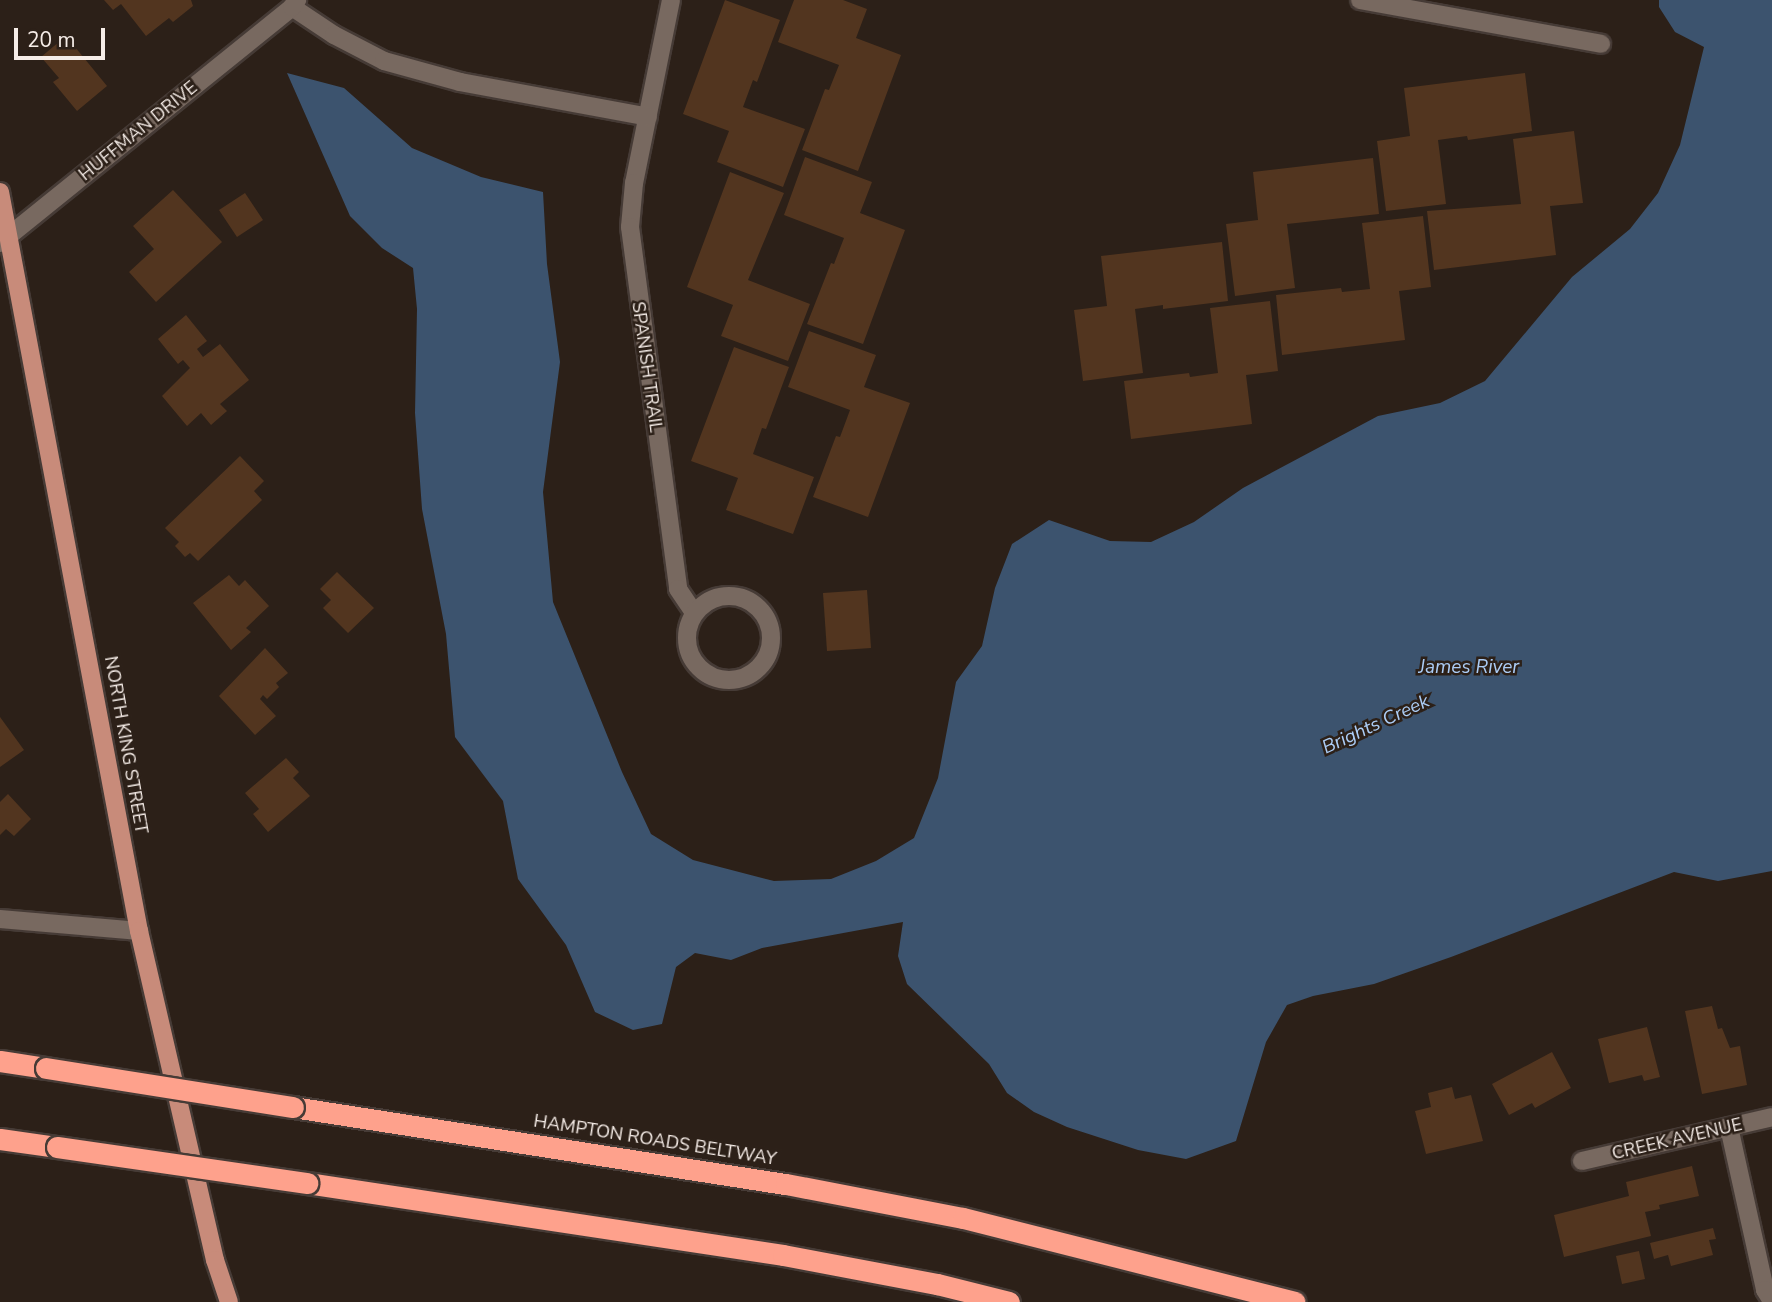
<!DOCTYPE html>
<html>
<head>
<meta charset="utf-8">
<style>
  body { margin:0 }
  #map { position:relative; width:1772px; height:1302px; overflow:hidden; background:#2c2018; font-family:"Nunito Sans",sans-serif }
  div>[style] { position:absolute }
  .water>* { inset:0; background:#3c536e }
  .building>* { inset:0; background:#52351f }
  .roads { filter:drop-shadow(2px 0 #463b36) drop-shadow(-2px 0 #463b36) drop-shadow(0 2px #463b36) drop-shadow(0 -2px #463b36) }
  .minor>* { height:18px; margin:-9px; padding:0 9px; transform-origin:9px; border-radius:9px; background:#786960 }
  .minor>.ring { margin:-9px; padding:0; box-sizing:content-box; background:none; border:18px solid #786960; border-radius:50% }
  .major>* { height:18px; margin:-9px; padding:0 9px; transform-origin:9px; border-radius:9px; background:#c88b7a }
  .highway>* { height:21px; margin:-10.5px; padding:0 10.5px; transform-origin:10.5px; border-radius:10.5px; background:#fea18c }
  .bridges { filter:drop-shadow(2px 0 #463b36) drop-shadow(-2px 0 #463b36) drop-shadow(0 2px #463b36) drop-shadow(0 -2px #463b36) }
  .highway-bridge>* { height:21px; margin:-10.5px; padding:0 10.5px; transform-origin:10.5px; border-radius:10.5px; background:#fea18c }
  span { translate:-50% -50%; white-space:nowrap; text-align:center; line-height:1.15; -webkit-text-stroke:5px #2c2018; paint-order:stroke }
  .street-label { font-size:18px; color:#f6ede8 }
  .water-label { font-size:19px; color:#accdf6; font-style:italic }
  .scale { position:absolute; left:14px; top:28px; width:91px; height:32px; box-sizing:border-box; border:4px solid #f6ede8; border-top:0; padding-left:9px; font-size:21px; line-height:24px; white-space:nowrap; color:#f6ede8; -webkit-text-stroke:5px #2c2018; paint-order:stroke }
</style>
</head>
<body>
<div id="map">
  <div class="water">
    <i style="clip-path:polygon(1659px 0,1772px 0,1772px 871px,1718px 881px,1674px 872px,1451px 957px,1374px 984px,1313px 996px,1287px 1005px,1266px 1042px,1236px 1141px,1186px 1159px,1138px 1150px,1067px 1127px,1034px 1112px,1007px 1093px,989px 1064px,907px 984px,898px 956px,903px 922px,762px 948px,731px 960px,695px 953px,676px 967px,662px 1024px,633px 1030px,595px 1012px,566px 945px,518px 879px,503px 801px,455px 737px,446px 634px,422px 509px,415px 413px,417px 309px,413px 268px,382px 248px,350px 216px,287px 73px,344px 88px,412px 148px,481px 177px,543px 192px,547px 264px,560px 362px,543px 492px,553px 602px,622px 772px,651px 834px,693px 860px,774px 881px,831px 879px,876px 861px,914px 838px,938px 778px,956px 682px,982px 646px,995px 588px,1012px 544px,1049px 520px,1110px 541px,1151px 542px,1194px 522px,1243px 488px,1378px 416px,1440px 403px,1485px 381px,1572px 277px,1630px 229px,1658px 193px,1680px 145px,1704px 47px,1675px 32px,1659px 7px)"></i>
  </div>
  <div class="building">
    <i style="clip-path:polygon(104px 0,191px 0,193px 6px,173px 22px,169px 18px,146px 36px,121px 4px,113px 10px)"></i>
    <i style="clip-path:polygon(725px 0,780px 20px,757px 82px,753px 80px,743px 107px,805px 129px,783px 187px,717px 162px,729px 131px,683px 114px)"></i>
    <i style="clip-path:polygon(794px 0,843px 0,867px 9px,856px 38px,901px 55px,858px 171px,802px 150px,825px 89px,829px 90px,839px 65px,778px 42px)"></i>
    <i style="clip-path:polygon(66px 36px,107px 86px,77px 111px,53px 82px,59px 78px,41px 57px)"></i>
    <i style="clip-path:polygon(1525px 73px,1532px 131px,1468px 140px,1467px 136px,1438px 140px,1446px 204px,1386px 211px,1377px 141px,1410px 136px,1404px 88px)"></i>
    <i style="clip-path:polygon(1574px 131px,1583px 203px,1550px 206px,1556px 255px,1434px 270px,1427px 211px,1521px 204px,1513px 139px)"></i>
    <i style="clip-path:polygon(805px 157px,872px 182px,860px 213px,905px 230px,863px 344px,807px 324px,831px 263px,834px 264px,844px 238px,784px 215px)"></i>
    <i style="clip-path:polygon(1373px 158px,1379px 214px,1287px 224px,1295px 288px,1235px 296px,1226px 224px,1258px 220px,1253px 172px)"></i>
    <i style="clip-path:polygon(730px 172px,784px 193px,748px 280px,810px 304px,788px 361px,721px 336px,733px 305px,687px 287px)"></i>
    <i style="clip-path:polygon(173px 190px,222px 242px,156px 302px,129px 272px,154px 249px,133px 226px)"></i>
    <i style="clip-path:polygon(245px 193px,263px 220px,237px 237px,219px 210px)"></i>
    <i style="clip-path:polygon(1423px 216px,1431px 287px,1399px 291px,1405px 340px,1282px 355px,1276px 295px,1341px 288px,1342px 292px,1370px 289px,1362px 223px)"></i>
    <i style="clip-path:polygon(1222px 242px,1228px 301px,1163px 309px,1163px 305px,1135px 309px,1143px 373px,1083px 381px,1074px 310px,1107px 306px,1101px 256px)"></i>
    <i style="clip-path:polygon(1270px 301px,1278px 371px,1246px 375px,1252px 424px,1131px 439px,1124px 381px,1189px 373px,1190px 377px,1218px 373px,1210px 308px)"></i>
    <i style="clip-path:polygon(186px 315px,207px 341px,197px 349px,203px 357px,220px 344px,249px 380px,220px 404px,227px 411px,211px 425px,201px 413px,187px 426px,162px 396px,190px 368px,183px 360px,178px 364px,158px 339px)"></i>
    <i style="clip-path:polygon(809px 331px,876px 355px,864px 387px,910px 403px,868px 517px,813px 497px,836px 436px,840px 437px,850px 410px,788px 387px)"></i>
    <i style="clip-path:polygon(734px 347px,789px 367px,766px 429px,762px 428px,753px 454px,814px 477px,793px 534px,726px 510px,738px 478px,691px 461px)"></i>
    <i style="clip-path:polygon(240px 456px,264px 481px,254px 491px,262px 500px,198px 561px,190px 553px,185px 557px,175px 546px,179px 542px,165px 528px)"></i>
    <i style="clip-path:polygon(337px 572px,374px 608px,348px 633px,323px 608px,331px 600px,320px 589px)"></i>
    <i style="clip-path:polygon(229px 575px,239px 586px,245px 580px,269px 606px,246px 628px,251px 632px,231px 650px,193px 603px)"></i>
    <i style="clip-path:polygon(867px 590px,871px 648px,827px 651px,823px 593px)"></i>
    <i style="clip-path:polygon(265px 648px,288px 673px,276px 683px,279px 687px,267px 699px,263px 695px,260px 699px,276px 716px,255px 735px,219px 696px)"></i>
    <i style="clip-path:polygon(0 717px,24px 750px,0 767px)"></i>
    <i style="clip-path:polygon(286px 758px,299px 772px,293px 778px,310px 796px,268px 832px,253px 814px,259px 809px,245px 793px)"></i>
    <i style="clip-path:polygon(8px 794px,31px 819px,14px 836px,6px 829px,0 835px,0 802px)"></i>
    <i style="clip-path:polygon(1712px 1006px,1718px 1029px,1722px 1028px,1730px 1048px,1740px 1046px,1747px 1085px,1702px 1094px,1685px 1011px)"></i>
    <i style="clip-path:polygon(1647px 1027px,1660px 1077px,1644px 1081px,1642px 1075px,1609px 1083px,1598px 1039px)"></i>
    <i style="clip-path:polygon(1552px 1052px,1571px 1088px,1535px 1108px,1532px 1103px,1509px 1115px,1492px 1084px)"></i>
    <i style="clip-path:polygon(1452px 1087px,1455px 1099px,1471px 1095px,1483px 1141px,1426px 1154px,1415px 1111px,1431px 1107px,1428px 1093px)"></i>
    <i style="clip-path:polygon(1692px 1166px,1699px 1196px,1659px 1205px,1660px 1209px,1645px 1212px,1651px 1236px,1564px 1257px,1554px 1215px,1629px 1196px,1626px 1182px)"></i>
    <i style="clip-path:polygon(1713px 1228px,1716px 1239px,1709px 1240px,1713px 1255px,1671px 1266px,1668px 1255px,1654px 1259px,1650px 1243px)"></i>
    <i style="clip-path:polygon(1639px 1251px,1645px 1279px,1622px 1284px,1616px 1256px)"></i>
  </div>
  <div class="roads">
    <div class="minor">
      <i style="left:671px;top:0;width:187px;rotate:101.4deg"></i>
      <i style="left:634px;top:183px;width:44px;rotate:95.2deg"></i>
      <i style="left:630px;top:227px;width:365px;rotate:82.4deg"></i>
      <i style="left:678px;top:589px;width:29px;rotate:56deg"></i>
      <i style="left:1360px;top:0;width:245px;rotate:10.3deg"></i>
      <i style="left:292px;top:7px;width:50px;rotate:33.7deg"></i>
      <i style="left:334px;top:35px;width:56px;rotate:27.5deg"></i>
      <i style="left:384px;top:61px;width:79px;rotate:15.4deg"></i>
      <i style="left:460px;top:82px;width:191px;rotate:10.5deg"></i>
      <i style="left:0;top:243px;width:375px;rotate:-38.9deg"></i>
      <i style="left:292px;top:7px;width:9px;rotate:-54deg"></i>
      <i class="ring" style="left:687px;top:596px;width:66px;height:66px"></i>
      <i style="left:0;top:919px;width:140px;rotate:4.9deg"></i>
      <i style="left:1729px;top:1127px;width:167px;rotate:77.5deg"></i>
      <i style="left:1765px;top:1290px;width:13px;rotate:58deg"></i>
      <i style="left:1582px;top:1161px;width:195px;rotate:-13deg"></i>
    </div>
    <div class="major">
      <i style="left:0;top:192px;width:752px;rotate:79.35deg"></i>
      <i style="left:139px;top:931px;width:338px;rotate:77deg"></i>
      <i style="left:215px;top:1260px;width:44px;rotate:71.6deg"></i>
    </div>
    <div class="highway">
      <i style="left:0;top:1061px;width:47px;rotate:8.7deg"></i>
      <i style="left:293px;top:1107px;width:499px;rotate:8.9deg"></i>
      <i style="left:786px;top:1184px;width:180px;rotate:10.9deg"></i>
      <i style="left:963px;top:1218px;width:342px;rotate:14.2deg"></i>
      <i style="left:0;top:1139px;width:58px;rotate:8deg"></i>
      <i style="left:307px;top:1183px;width:481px;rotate:8.6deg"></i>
      <i style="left:783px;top:1255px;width:157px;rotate:10.7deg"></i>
      <i style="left:937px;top:1284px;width:74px;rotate:14deg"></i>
    </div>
  </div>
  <div class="bridges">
    <div class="highway-bridge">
      <i style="left:46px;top:1068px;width:250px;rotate:9deg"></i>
      <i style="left:57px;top:1147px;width:253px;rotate:8.2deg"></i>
    </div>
  </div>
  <div class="street-label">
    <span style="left:138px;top:131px;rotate:-39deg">HUFFMAN DRIVE</span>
    <span style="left:647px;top:367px;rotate:82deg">SPANISH TRAIL</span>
    <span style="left:126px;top:745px;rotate:80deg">NORTH KING STREET</span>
    <span style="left:1677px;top:1139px;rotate:-13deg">CREEK AVENUE</span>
    <span style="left:655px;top:1140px;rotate:9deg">HAMPTON ROADS BELTWAY</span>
  </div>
  <div class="water-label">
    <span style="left:1469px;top:668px">James River</span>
    <span style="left:1376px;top:725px;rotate:-25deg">Brights Creek</span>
  </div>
  <div class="scale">20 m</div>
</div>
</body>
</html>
